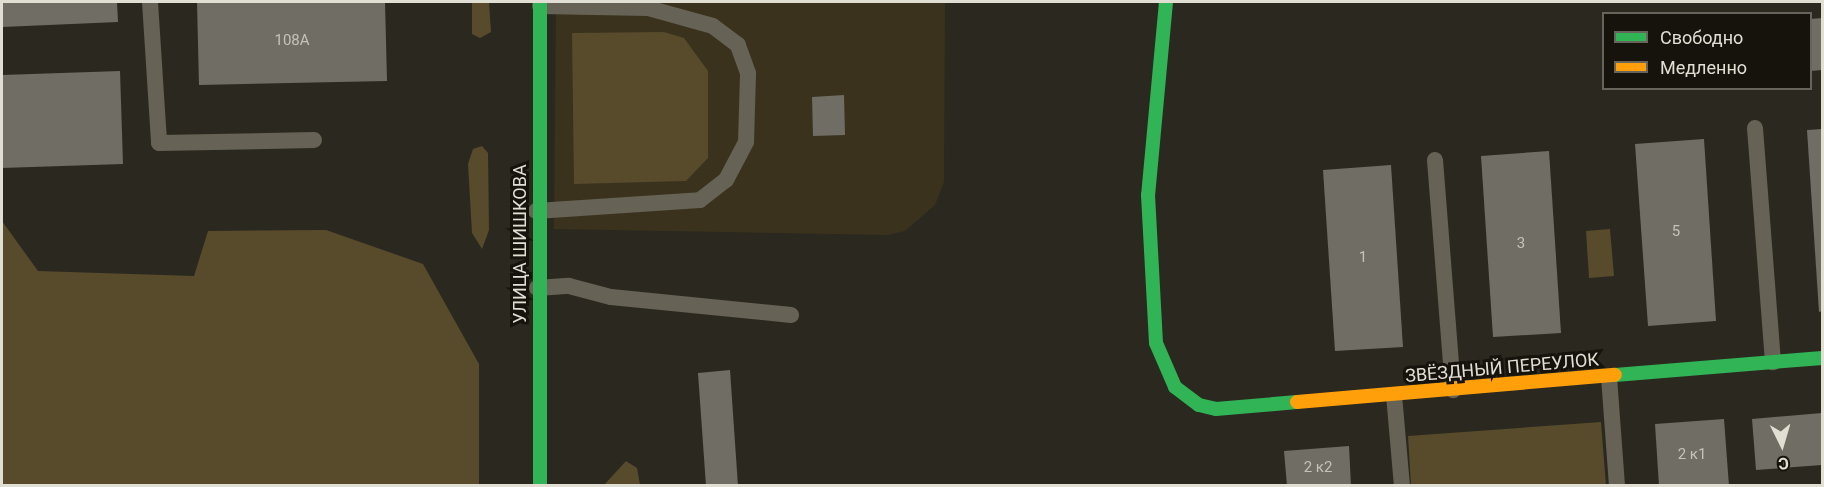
<!DOCTYPE html>
<html>
<head>
<meta charset="utf-8">
<style>
  body { margin:0 }
  #map { position:relative; width:1824px; height:487px; overflow:hidden; background:#2b281f; font-family:Roboto,sans-serif }
  div>[style] { position:absolute }
  .built>* { inset:0; background:#3a321d }
  .green>* { inset:0; background:#574b2c }
  .building>* { inset:0; background:#706d65 }
  .lane>* { height:16px; margin:-8px; padding:0 8px; transform-origin:8px; border-radius:8px; background:#666255 }
  .fast>* { height:14px; margin:-7px; padding:0 7px; transform-origin:7px; border-radius:7px; background:#30b455 }
  .slow>* { height:14px; margin:-7px; padding:0 7px; transform-origin:7px; border-radius:7px; background:#ff9f0a }
  span { translate:-50% -50%; white-space:nowrap; text-align:center; line-height:1.15; -webkit-text-stroke:6px #16130c; paint-order:stroke }
  .number-label { font-size:15px; color:#c5c2b8 }
  .number-label span { -webkit-text-stroke-width:0 }
  .street-label { font-size:18px; color:#e1ded4 }
  .frame { position:absolute; inset:0; border:3px solid #e1ded4; pointer-events:none }
  .legend { position:absolute; left:1602px; top:12px; width:210px; height:78px; box-sizing:border-box; background:#16130c; border:2px solid #67645c; margin:0; padding:8px 10px; list-style:none; font-size:18px; color:#e1ded4 }
  .legend li { display:flex; align-items:center; gap:12px; height:30px }
  .legend b { width:30px; border:2px solid #67645c }
  .north { position:absolute; left:1752px; top:415px; width:60px; height:60px; -webkit-text-stroke:4px #16130c; paint-order:stroke; rotate:175deg; font-size:16px; font-weight:700; line-height:24px; text-align:center; color:#e1ded4 }
  .north::after { content:''; display:block; margin:auto; width:21px; height:27px; background:#e1ded4; clip-path:polygon(50% 0,100% 100%,50% 72%,0 100%) }
</style>
</head>
<body>
<div id="map">
  <div class="built">
    <i style="clip-path:polygon(556px 2px,945px 2px,944px 182px,935px 205px,905px 231px,887px 235px,554px 229px)"></i>
  </div>
  <div class="green">
    <i style="clip-path:polygon(472px 2px,489px 2px,491px 32px,480px 38px,472px 34px)"></i>
    <i style="clip-path:polygon(664px 32px,684px 38px,708px 71px,708px 158px,686px 181px,574px 184px,572px 33px)"></i>
    <i style="clip-path:polygon(482px 146px,488px 153px,489px 230px,482px 249px,472px 233px,468px 164px,473px 149px)"></i>
    <i style="clip-path:polygon(2px 221px,38px 271px,194px 276px,208px 231px,326px 230px,423px 264px,479px 364px,479px 485px,2px 485px)"></i>
    <i style="clip-path:polygon(1610px 229px,1614px 276px,1589px 278px,1586px 231px)"></i>
    <i style="clip-path:polygon(1601px 422px,1606px 485px,1411px 485px,1408px 436px)"></i>
    <i style="clip-path:polygon(626px 461px,637px 468px,640px 485px,604px 485px)"></i>
  </div>
  <div class="building">
    <i style="clip-path:polygon(2px 2px,117px 2px,118px 22px,2px 27px)"></i>
    <i style="clip-path:polygon(197px 2px,385px 2px,387px 81px,199px 85px)"></i>
    <i style="clip-path:polygon(1822px 18px,1822px 70px,1810px 71px,1810px 19px)"></i>
    <i style="clip-path:polygon(120px 71px,123px 164px,2px 168px,2px 75px)"></i>
    <i style="clip-path:polygon(844px 95px,845px 135px,813px 136px,812px 97px)"></i>
    <i style="clip-path:polygon(1822px 129px,1822px 311px,1819px 312px,1807px 130px)"></i>
    <i style="clip-path:polygon(1704px 139px,1716px 321px,1648px 326px,1635px 144px)"></i>
    <i style="clip-path:polygon(1549px 151px,1561px 333px,1493px 337px,1481px 156px)"></i>
    <i style="clip-path:polygon(1391px 165px,1403px 347px,1335px 351px,1323px 170px)"></i>
    <i style="clip-path:polygon(730px 370px,738px 486px,706px 486px,698px 373px)"></i>
    <i style="clip-path:polygon(1822px 413px,1822px 465px,1756px 470px,1752px 419px)"></i>
    <i style="clip-path:polygon(1724px 419px,1729px 486px,1659px 486px,1655px 424px)"></i>
    <i style="clip-path:polygon(1349px 446px,1351px 486px,1287px 486px,1284px 451px)"></i>
  </div>
  <div class="lane">
    <i style="left:150px;top:2px;width:141px;rotate:86.3deg"></i>
    <i style="left:159px;top:143px;width:155px;rotate:-1.1deg"></i>
    <i style="left:1755px;top:128px;width:235px;rotate:85.6deg"></i>
    <i style="left:1435px;top:160px;width:231px;rotate:85.5deg"></i>
    <i style="left:536px;top:211px;width:164px;rotate:-3.8deg"></i>
    <i style="left:700px;top:200px;width:33px;rotate:-38deg"></i>
    <i style="left:726px;top:180px;width:43px;rotate:-62.2deg"></i>
    <i style="left:746px;top:142px;width:69px;rotate:-88.3deg"></i>
    <i style="left:748px;top:73px;width:30px;rotate:-110deg"></i>
    <i style="left:738px;top:45px;width:31px;rotate:-143deg"></i>
    <i style="left:713px;top:26px;width:67px;rotate:-164.5deg"></i>
    <i style="left:648px;top:8px;width:108px;rotate:-178.9deg"></i>
    <i style="left:537px;top:288px;width:32px;rotate:-4deg"></i>
    <i style="left:569px;top:286px;width:43px;rotate:14.7deg"></i>
    <i style="left:611px;top:297px;width:181px;rotate:5.7deg"></i>
    <i style="left:1609px;top:377px;width:109px;rotate:85.8deg"></i>
    <i style="left:1394px;top:395px;width:91px;rotate:85deg"></i>
  </div>
  <div class="fast">
    <i style="left:540px;top:2px;width:484px;rotate:90deg"></i>
    <i style="left:1166px;top:2px;width:194px;rotate:95.3deg"></i>
    <i style="left:1148px;top:195px;width:148px;rotate:86.9deg"></i>
    <i style="left:1156px;top:343px;width:48px;rotate:66.6deg"></i>
    <i style="left:1175px;top:387px;width:30px;rotate:37deg"></i>
    <i style="left:1199px;top:405px;width:17px;rotate:13deg"></i>
    <i style="left:1216px;top:409px;width:81px;rotate:-4.9deg"></i>
    <i style="left:1615px;top:375px;width:208px;rotate:-4.7deg"></i>
  </div>
  <div class="slow">
    <i style="left:1297px;top:402px;width:319px;rotate:-4.9deg"></i>
  </div>
  <div class="number-label">
    <span style="left:292px;top:41px">108А</span>
    <span style="left:1676px;top:232px">5</span>
    <span style="left:1521px;top:244px">3</span>
    <span style="left:1363px;top:258px">1</span>
    <span style="left:1692px;top:455px">2 к1</span>
    <span style="left:1318px;top:468px">2 к2</span>
  </div>
  <div class="street-label">
    <span style="left:520px;top:244px;rotate:-90deg">УЛИЦА ШИШКОВА</span>
    <span style="left:1502px;top:368px;rotate:-5deg">ЗВЁЗДНЫЙ ПЕРЕУЛОК</span>
  </div>
  <div class="frame"></div>
  <ul class="legend">
  <li><b style="height:8px;background:#30b455"></b>Свободно</li>
  <li><b style="height:8px;background:#ff9f0a"></b>Медленно</li>
  </ul>
  <div class="north">С</div>
</div>
</body>
</html>
